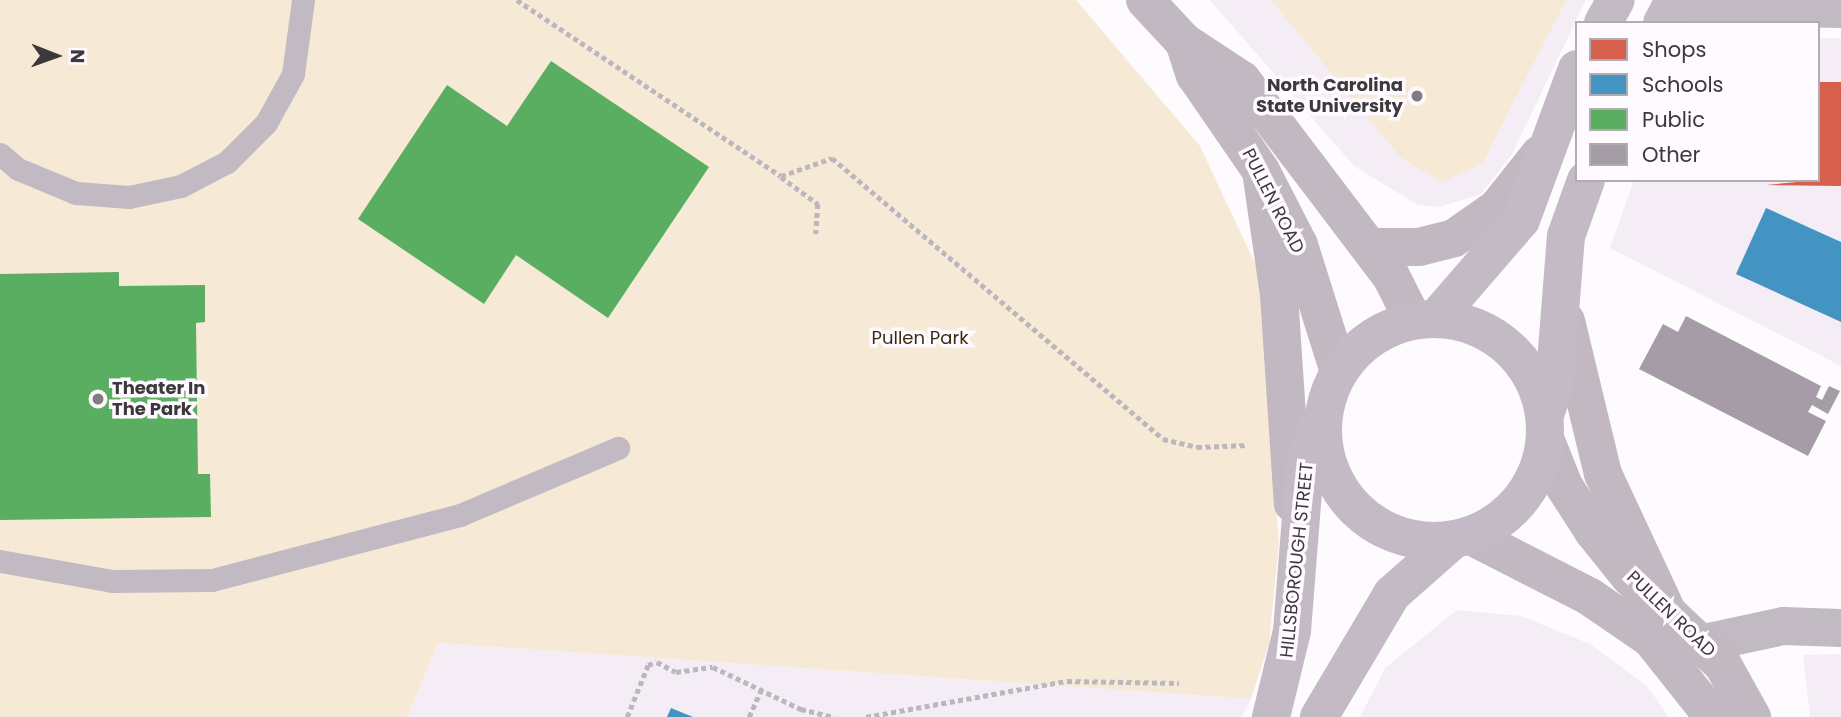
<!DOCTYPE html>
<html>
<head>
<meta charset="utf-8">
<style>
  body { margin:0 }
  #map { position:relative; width:1841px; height:717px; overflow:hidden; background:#fdfbfe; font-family:Poppins,sans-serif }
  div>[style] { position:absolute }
  .built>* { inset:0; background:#f4edf5 }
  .green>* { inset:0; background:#f6ead6 }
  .shops>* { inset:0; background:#d6604d }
  .schools>* { inset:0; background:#4393c3 }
  .public>* { inset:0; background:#5aae61 }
  .building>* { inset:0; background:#a59ca7 }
  .path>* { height:4.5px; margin-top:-2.25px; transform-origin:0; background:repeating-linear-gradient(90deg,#bcb7be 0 5px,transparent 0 8.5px) }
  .service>* { height:23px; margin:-11.5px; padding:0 11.5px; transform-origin:11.5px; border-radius:11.5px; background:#c2bac3 }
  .minor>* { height:38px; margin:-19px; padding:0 19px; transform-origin:19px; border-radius:19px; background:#c2bac3 }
  .secondary>* { height:38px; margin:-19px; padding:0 19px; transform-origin:19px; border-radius:19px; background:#c2b8c2 }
  .primary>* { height:38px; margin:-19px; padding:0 19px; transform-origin:19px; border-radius:19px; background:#c4bac6 }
  .primary>.ring { margin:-19px; padding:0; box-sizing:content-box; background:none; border:38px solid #c4bac6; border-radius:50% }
  .dots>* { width:19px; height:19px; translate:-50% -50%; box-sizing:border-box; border:4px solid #fefaff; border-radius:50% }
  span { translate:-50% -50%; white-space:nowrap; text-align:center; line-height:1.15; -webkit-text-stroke:7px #fefaff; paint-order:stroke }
  .poi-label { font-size:18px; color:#3c393c; font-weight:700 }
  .right { translate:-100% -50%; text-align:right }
  .left { translate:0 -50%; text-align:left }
  .street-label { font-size:18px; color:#3c393c }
  .park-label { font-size:18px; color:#3a2d0f }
  .legend { position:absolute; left:1575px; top:21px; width:245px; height:161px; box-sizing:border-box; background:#fefaff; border:2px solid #b0adb1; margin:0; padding:9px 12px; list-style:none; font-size:21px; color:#3c393c }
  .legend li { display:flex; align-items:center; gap:14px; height:35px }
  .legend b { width:35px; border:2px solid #b0adb1 }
  .north { position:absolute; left:21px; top:21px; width:70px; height:70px; -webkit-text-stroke:5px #fefaff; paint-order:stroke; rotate:91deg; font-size:19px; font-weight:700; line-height:28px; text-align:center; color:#3c393c }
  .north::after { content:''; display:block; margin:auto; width:24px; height:32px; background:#3c393c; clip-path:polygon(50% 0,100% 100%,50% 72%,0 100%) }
</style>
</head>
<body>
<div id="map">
  <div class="built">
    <i style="clip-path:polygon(1210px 0,1586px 0,1511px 156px,1481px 194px,1440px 207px,1418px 205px,1354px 166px)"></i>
    <i style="clip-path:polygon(1818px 38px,1841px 38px,1841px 366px,1610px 248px,1634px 180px,1818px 180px)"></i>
    <i style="clip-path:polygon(1457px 610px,1521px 616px,1590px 644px,1647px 686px,1669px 717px,1360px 717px,1385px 668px)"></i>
    <i style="clip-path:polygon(438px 643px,1251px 699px,1242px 717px,407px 717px)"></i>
    <i style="clip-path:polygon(1841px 654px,1841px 717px,1810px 717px,1803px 655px)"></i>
  </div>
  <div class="green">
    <i style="clip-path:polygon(0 0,1076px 0,1200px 146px,1259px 272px,1279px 543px,1269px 644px,1251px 699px,438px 643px,407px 717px,0 717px)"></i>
    <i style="clip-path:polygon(1271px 0,1566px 0,1482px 164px,1442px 182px,1400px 157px)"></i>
  </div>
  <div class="shops">
    <i style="clip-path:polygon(1818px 82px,1841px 82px,1841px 186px,1766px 185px,1818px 180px)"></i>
  </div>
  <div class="schools">
    <i style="clip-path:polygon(1766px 208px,1841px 242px,1841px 322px,1736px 274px)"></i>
    <i style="clip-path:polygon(671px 708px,693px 717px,667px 717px)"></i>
  </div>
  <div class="public">
    <i style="clip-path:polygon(551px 61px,709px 167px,608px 318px,516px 255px,484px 304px,358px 219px,447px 85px,507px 126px)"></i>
    <i style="clip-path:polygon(119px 272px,119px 286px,205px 285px,205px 322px,196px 323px,198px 474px,210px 474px,211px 517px,0 520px,0 274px)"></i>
  </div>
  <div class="building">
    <i style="clip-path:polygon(1686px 316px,1821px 386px,1816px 397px,1822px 400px,1829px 386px,1840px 391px,1828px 414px,1812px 405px,1808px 412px,1826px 421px,1808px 456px,1639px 369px,1663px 324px,1678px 332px)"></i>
  </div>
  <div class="path">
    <i style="left:517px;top:0;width:317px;rotate:33.7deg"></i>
    <i style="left:781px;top:176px;width:54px;rotate:-19.4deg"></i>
    <i style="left:832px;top:158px;width:434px;rotate:40.3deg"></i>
    <i style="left:1163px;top:439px;width:35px;rotate:13deg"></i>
    <i style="left:1197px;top:447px;width:50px;rotate:-2.3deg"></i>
    <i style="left:781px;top:177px;width:46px;rotate:36.1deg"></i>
    <i style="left:818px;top:204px;width:30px;rotate:94deg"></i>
    <i style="left:627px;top:717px;width:56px;rotate:-68deg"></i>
    <i style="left:648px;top:665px;width:9px;rotate:-18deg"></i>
    <i style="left:657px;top:662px;width:21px;rotate:28deg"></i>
    <i style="left:676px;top:672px;width:37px;rotate:-8deg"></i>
    <i style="left:713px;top:667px;width:98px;rotate:25.5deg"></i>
    <i style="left:801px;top:709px;width:34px;rotate:14deg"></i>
    <i style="left:749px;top:717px;width:32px;rotate:-66deg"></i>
    <i style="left:866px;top:717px;width:204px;rotate:-10.2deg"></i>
    <i style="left:1067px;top:681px;width:112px;rotate:1deg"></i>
  </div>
  <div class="service">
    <i style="left:0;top:154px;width:23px;rotate:40deg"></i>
    <i style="left:18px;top:169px;width:63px;rotate:22.5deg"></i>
    <i style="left:76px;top:193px;width:53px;rotate:4.3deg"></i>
    <i style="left:129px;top:197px;width:53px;rotate:-11.9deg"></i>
    <i style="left:181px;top:186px;width:52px;rotate:-27.6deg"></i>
    <i style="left:227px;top:162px;width:55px;rotate:-45deg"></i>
    <i style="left:266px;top:123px;width:56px;rotate:-61.1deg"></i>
    <i style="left:293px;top:74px;width:75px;rotate:-82.3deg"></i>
    <i style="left:0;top:561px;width:114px;rotate:10.1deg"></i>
    <i style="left:112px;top:581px;width:100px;rotate:-0.6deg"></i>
    <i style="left:212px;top:580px;width:256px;rotate:-14.7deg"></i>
    <i style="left:460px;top:515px;width:172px;rotate:-23deg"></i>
  </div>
  <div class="minor">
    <i style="left:1671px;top:6px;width:170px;rotate:1deg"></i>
    <i style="left:1704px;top:643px;width:81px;rotate:-12.1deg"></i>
    <i style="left:1783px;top:626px;width:58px;rotate:2deg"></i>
  </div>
  <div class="secondary">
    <i style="left:1145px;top:0;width:57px;rotate:47.1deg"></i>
    <i style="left:1184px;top:42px;width:69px;rotate:33.2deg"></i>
    <i style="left:1242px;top:80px;width:246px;rotate:52.8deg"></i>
    <i style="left:1391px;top:276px;width:49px;rotate:63.4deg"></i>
    <i style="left:1184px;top:42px;width:35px;rotate:72deg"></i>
    <i style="left:1195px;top:75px;width:116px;rotate:55.5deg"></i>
    <i style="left:1261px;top:171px;width:83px;rotate:62.8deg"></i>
    <i style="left:1299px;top:245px;width:133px;rotate:72.5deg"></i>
    <i style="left:1261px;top:171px;width:125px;rotate:81.7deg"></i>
    <i style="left:1279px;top:295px;width:209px;rotate:86.2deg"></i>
    <i style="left:1369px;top:247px;width:50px"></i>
    <i style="left:1419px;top:247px;width:36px;rotate:-14deg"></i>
    <i style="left:1454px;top:238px;width:52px;rotate:-34.9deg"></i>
    <i style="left:1497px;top:208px;width:69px;rotate:-51.5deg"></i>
    <i style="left:1566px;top:321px;width:157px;rotate:76.4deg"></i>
    <i style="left:1603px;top:474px;width:151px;rotate:65deg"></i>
    <i style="left:1546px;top:441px;width:48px;rotate:68.2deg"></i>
    <i style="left:1564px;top:486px;width:54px;rotate:57.2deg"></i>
    <i style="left:1593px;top:531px;width:59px;rotate:51.2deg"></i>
    <i style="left:1630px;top:577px;width:128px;rotate:43.4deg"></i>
    <i style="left:1723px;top:665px;width:60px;rotate:60.9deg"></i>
    <i style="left:1473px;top:537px;width:131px;rotate:27.1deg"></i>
    <i style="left:1590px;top:597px;width:74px;rotate:34.5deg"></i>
    <i style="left:1651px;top:639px;width:100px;rotate:51.5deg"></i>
  </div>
  <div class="primary">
    <i style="left:1603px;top:23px;width:26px;rotate:-61deg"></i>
    <i style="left:1662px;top:23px;width:26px;rotate:-62deg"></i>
    <i style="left:1438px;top:316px;width:127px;rotate:-49.2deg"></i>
    <i style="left:1521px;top:220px;width:161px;rotate:-69.7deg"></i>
    <i class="ring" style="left:1323px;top:319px;width:184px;height:184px"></i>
    <i style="left:1545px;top:415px;width:28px;rotate:-72deg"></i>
    <i style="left:1554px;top:388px;width:152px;rotate:-85.5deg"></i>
    <i style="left:1566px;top:236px;width:59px;rotate:-70.3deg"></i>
    <i style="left:1271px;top:717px;width:89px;rotate:-76.3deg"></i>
    <i style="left:1292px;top:631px;width:167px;rotate:-85.5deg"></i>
    <i style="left:1305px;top:465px;width:44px;rotate:-71.6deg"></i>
    <i style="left:1319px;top:717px;width:143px;rotate:-59.3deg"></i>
    <i style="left:1392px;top:594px;width:79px;rotate:-41.4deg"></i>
  </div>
  <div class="dots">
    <i style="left:1417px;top:96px;background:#807d80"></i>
    <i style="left:98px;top:399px;background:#807d80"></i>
  </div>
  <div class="poi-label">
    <span class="right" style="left:1403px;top:96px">North Carolina<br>State University</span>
    <span class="left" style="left:112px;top:399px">Theater In<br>The Park</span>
  </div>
  <div class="street-label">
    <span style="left:1273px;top:201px;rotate:63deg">PULLEN ROAD</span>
    <span style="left:1297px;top:560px;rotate:-84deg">HILLSBOROUGH STREET</span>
    <span style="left:1671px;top:614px;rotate:44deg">PULLEN ROAD</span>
  </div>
  <div class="park-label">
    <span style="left:920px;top:338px">Pullen Park</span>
  </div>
  <ul class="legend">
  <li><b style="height:19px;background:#d6604d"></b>Shops</li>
  <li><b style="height:19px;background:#4393c3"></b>Schools</li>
  <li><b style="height:19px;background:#5aae61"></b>Public</li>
  <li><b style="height:19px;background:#a59ca7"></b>Other</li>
  </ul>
  <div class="north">N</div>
</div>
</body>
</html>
